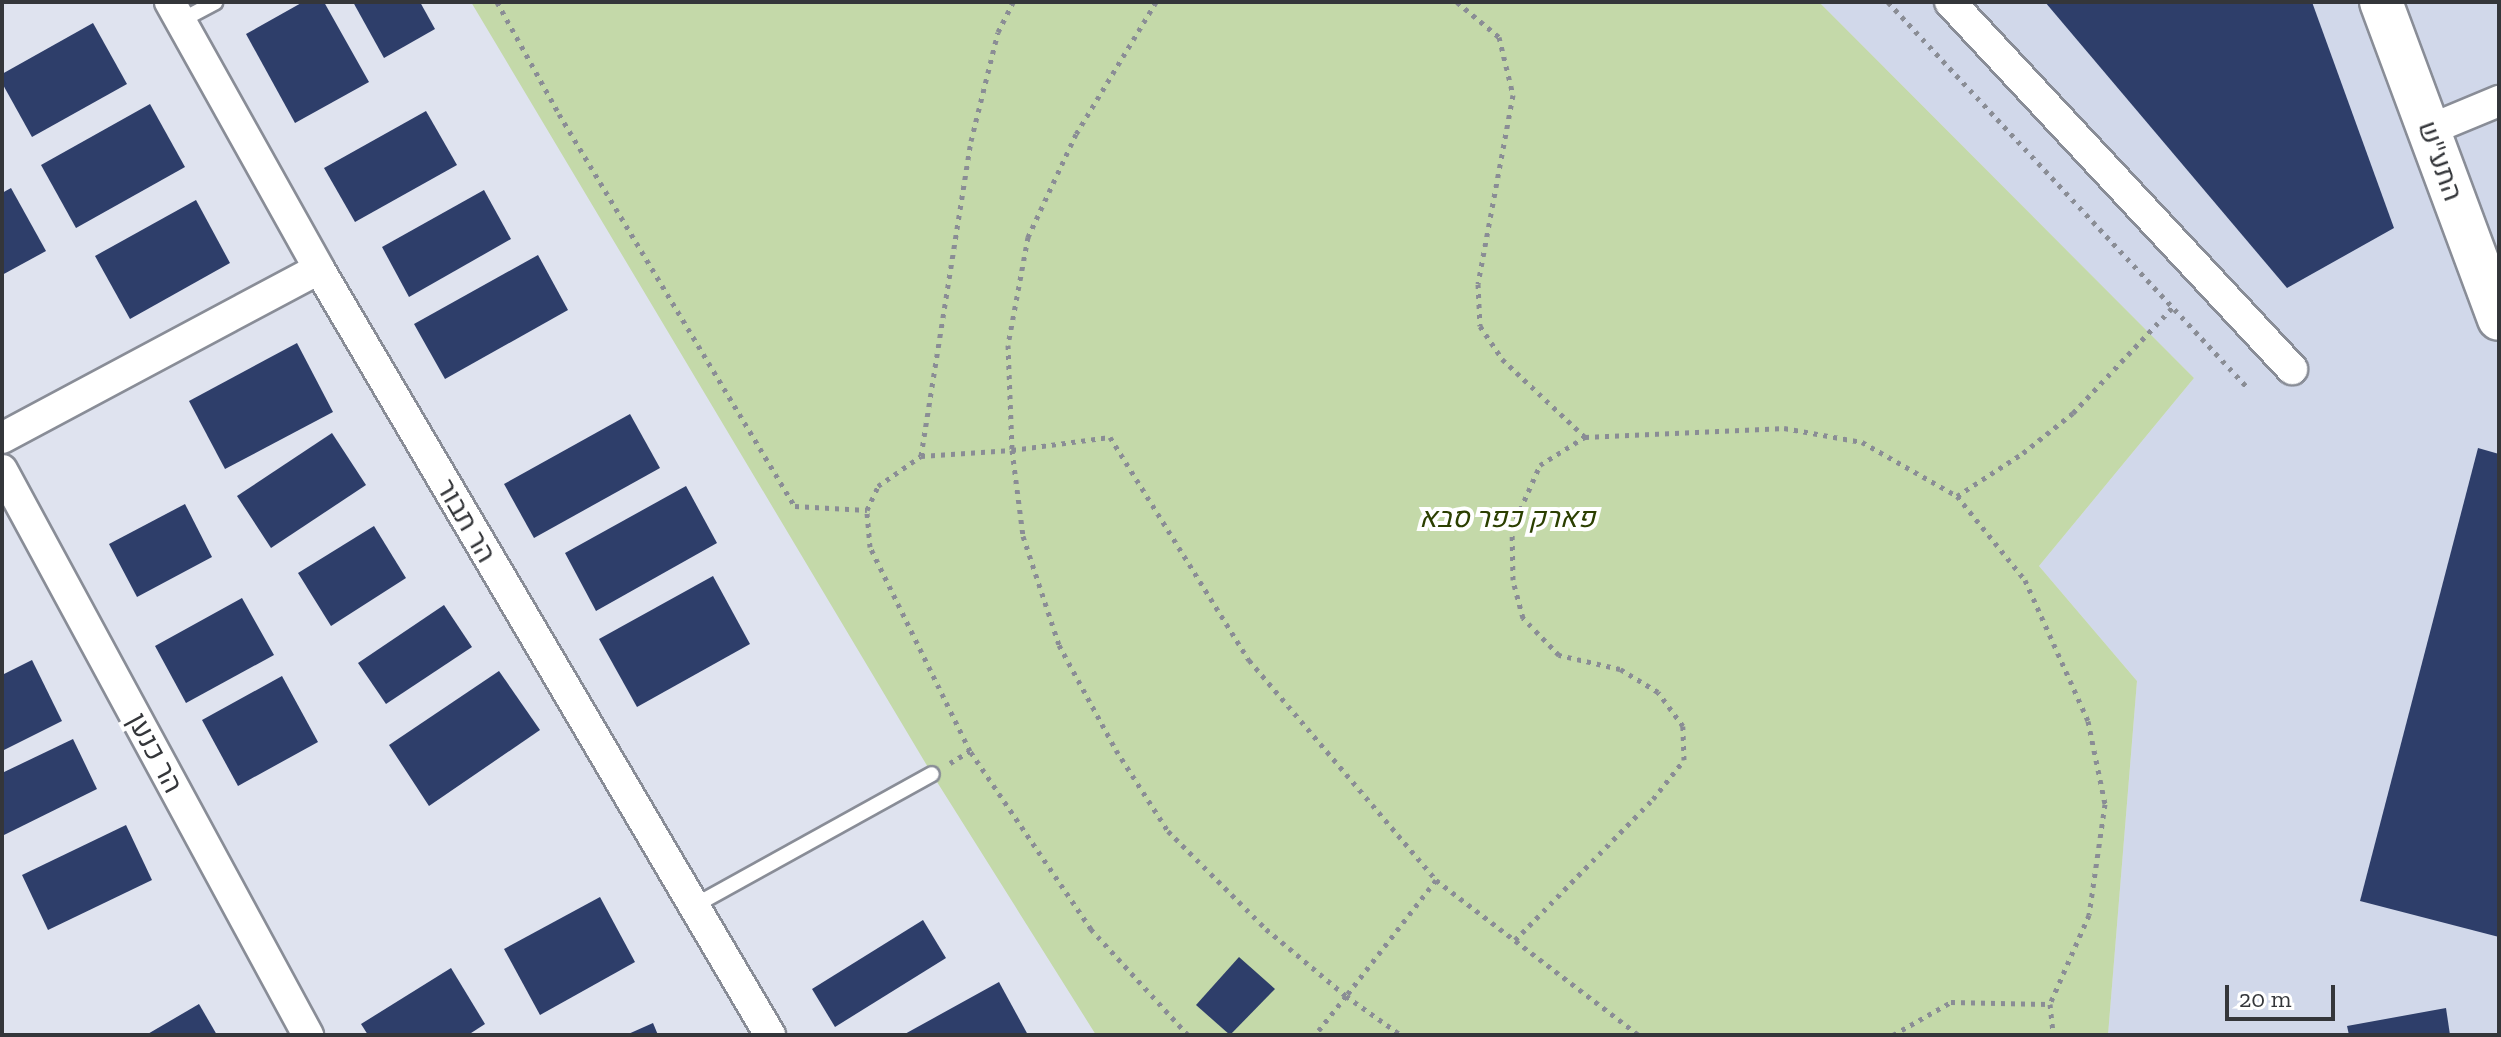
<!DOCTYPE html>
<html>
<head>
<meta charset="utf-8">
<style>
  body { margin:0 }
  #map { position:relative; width:2501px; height:1037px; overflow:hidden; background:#dfe3ef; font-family:"Zilla Slab",Heebo,serif }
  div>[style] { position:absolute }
  .built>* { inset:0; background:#d1d8ea }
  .green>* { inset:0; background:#c4d9a9 }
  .building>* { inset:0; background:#2e3e6a }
  .path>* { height:5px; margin-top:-2.5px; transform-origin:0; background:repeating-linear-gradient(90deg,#8a8d95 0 4px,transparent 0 10px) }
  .roads { filter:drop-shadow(2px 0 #898d97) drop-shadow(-2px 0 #898d97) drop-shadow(0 2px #898d97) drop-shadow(0 -2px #898d97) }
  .lane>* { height:14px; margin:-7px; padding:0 7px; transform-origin:7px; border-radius:7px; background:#fff }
  .street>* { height:30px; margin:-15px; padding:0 15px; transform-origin:15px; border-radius:15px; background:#fff }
  .secondary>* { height:42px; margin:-21px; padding:0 21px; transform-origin:21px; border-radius:21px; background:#fff }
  span { translate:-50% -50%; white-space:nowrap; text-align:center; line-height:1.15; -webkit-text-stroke:8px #fff; paint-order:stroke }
  .street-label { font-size:28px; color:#34363a }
  .park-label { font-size:28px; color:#2b3f00; font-style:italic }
  .frame { position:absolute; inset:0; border:4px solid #34363a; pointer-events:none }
  .scale { position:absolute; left:2225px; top:985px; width:110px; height:36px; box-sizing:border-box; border:4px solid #34363a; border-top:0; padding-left:10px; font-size:24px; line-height:28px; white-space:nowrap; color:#34363a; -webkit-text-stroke:6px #fff; paint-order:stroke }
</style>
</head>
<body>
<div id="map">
  <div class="built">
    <i style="clip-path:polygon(1819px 2px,2499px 2px,2499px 1035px,2108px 1035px,2137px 681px,2039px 566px,2194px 378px)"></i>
  </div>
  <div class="green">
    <i style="clip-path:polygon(471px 2px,1819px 2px,2194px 378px,2039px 566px,2137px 681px,2108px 1035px,1096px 1035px,932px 774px)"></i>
  </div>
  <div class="building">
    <i style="clip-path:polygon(303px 2px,324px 2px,369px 82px,295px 123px,246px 34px)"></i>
    <i style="clip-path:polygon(353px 2px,420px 2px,435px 29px,384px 58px)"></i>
    <i style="clip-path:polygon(2045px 2px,2312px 2px,2394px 228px,2287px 288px)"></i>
    <i style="clip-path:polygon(93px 23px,127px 84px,32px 137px,2px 83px,2px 74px)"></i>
    <i style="clip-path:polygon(150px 104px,185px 167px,76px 228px,41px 165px)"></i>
    <i style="clip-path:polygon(426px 111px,457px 165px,355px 222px,324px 168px)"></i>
    <i style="clip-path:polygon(11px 188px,46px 251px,2px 275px,2px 193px)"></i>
    <i style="clip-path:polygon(484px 190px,511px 239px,409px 297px,382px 247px)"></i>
    <i style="clip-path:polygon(196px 200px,230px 263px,130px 319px,95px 256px)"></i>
    <i style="clip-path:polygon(538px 255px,568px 310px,445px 379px,414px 324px)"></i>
    <i style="clip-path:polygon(297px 343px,333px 412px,225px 469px,189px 401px)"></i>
    <i style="clip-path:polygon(630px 414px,660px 468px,534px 538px,504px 484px)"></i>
    <i style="clip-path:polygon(332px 433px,366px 485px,271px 548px,237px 496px)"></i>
    <i style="clip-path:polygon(2478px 448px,2499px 454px,2499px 937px,2360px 901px)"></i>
    <i style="clip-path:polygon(686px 486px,717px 543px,596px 611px,565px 553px)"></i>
    <i style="clip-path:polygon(185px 504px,212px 557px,137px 597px,109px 544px)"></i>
    <i style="clip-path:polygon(374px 526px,406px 578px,331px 626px,298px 573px)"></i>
    <i style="clip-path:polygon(713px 576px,750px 644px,637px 707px,599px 639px)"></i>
    <i style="clip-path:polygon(242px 598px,274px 655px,186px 703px,155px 646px)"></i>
    <i style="clip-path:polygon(444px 605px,472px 647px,386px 704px,358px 663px)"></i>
    <i style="clip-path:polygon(32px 660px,62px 721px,2px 751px,2px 675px)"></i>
    <i style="clip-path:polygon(499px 671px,540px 730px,429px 806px,389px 745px)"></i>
    <i style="clip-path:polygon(282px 676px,318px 742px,238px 786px,202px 720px)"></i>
    <i style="clip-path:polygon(73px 739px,97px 789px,2px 836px,2px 773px)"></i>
    <i style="clip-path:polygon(126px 825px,152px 880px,48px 930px,22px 875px)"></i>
    <i style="clip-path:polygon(600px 897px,635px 962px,540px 1015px,504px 949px)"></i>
    <i style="clip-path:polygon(923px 920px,946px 958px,835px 1027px,812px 989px)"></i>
    <i style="clip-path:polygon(1239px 957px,1275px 989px,1230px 1035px,1196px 1005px)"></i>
    <i style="clip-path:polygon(451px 968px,485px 1024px,468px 1035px,368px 1035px,361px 1024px)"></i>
    <i style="clip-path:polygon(999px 982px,1028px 1035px,903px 1035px)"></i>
    <i style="clip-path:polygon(199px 1004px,217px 1035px,146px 1035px)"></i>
    <i style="clip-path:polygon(2446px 1008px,2450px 1035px,2349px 1035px,2347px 1026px)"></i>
    <i style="clip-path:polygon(653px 1023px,658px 1035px,626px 1035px)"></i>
  </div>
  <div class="path">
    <i style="left:497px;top:2px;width:128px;rotate:61deg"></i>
    <i style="left:559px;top:114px;width:458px;rotate:59deg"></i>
    <i style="left:795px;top:506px;width:72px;rotate:3.2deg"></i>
    <i style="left:1156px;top:2px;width:154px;rotate:121.2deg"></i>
    <i style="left:1076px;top:134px;width:114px;rotate:115deg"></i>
    <i style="left:1028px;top:237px;width:110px;rotate:100.5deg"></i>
    <i style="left:1008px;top:345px;width:105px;rotate:87.8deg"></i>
    <i style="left:1012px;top:450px;width:87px;rotate:82.7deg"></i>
    <i style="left:1023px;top:536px;width:115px;rotate:71.7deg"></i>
    <i style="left:1059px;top:645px;width:119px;rotate:61.5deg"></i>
    <i style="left:1116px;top:750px;width:96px;rotate:57.3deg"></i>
    <i style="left:1168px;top:831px;width:139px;rotate:45deg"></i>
    <i style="left:1266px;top:929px;width:104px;rotate:39.9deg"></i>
    <i style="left:1346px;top:996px;width:50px;rotate:128.5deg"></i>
    <i style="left:1457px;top:2px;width:55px;rotate:39.8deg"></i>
    <i style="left:1499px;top:37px;width:60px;rotate:76.4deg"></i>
    <i style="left:1513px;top:95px;width:192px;rotate:100.5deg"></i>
    <i style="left:1478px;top:284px;width:42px;rotate:87.3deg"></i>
    <i style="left:1480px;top:326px;width:40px;rotate:56deg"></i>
    <i style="left:1502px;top:359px;width:114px;rotate:43.2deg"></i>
    <i style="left:1888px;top:2px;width:526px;rotate:47deg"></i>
    <i style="left:921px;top:456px;width:319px;rotate:-81deg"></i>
    <i style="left:971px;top:141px;width:112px;rotate:-76.1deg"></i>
    <i style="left:998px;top:32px;width:34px;rotate:-63deg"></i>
    <i style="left:1957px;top:496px;width:108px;rotate:51deg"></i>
    <i style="left:2025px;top:580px;width:154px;rotate:65.9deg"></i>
    <i style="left:2088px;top:721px;width:85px;rotate:78.4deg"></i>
    <i style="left:2105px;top:804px;width:112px;rotate:98.2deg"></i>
    <i style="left:2089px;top:915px;width:97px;rotate:113.7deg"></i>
    <i style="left:950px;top:763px;width:23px;rotate:-31deg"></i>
    <i style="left:1436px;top:880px;width:255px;rotate:37.4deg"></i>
    <i style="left:1515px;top:940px;width:197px;rotate:-45.6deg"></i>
    <i style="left:1653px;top:799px;width:50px;rotate:-51.5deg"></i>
    <i style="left:1684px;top:760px;width:34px;rotate:-92deg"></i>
    <i style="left:1683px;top:726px;width:42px;rotate:-126.3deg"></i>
    <i style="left:1658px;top:692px;width:44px;rotate:-148.8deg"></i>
    <i style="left:1620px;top:669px;width:63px;rotate:-167.1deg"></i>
    <i style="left:1559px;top:655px;width:52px;rotate:-134.2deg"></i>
    <i style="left:1523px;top:618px;width:39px;rotate:-105deg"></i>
    <i style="left:1513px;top:580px;width:52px;rotate:-91.1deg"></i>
    <i style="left:1512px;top:528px;width:69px;rotate:-66deg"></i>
    <i style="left:1540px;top:465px;width:53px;rotate:-31.9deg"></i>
    <i style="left:1585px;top:437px;width:199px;rotate:-2.6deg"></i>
    <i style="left:1784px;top:428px;width:79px;rotate:10.2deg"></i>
    <i style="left:1862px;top:442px;width:109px;rotate:29.6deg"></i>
    <i style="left:1957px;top:496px;width:79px;rotate:-33.1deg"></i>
    <i style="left:2023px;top:453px;width:64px;rotate:-38.7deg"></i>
    <i style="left:2073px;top:413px;width:146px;rotate:-46.7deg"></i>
    <i style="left:1188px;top:1035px;width:144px;rotate:-132.5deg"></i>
    <i style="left:1091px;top:929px;width:215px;rotate:-124.2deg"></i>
    <i style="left:970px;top:751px;width:227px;rotate:-116.1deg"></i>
    <i style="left:870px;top:547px;width:37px;rotate:-95deg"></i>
    <i style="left:867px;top:510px;width:26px;rotate:-65deg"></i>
    <i style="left:878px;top:486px;width:52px;rotate:-34.9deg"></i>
    <i style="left:921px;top:456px;width:91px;rotate:-3.8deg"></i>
    <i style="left:1012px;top:450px;width:99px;rotate:-7.6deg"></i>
    <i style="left:1110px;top:437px;width:263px;rotate:58.1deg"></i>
    <i style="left:1249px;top:660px;width:289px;rotate:49.6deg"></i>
    <i style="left:1436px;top:880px;width:147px;rotate:127.8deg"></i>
    <i style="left:1346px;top:996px;width:67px;rotate:35.3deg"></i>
    <i style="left:1893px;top:1035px;width:67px;rotate:-29.6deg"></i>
    <i style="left:1951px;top:1002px;width:99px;rotate:1.2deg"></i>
    <i style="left:2050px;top:1004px;width:31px;rotate:84deg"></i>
  </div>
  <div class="roads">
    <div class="lane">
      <i style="left:180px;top:21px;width:40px;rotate:-28deg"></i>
      <i style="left:692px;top:907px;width:274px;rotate:-29deg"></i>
    </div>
    <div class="street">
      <i style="left:170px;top:2px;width:306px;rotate:60.8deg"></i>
      <i style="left:319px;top:269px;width:889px;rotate:59.51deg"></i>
      <i style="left:1950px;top:2px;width:502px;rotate:47.02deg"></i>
      <i style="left:2429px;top:130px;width:76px;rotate:-22.5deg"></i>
      <i style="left:2px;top:438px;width:359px;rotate:-28.1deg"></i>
      <i style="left:2px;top:470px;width:643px;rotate:61.56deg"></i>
    </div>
    <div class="secondary">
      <i style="left:2381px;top:2px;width:338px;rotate:69.6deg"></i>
    </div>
  </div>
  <div class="street-label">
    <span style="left:2440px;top:161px;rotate:70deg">התע"ש</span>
    <span style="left:466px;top:521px;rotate:60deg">הר תבור</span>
    <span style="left:155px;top:753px;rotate:62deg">הר כנען</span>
  </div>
  <div class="park-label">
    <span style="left:1507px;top:518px">פארק כפר סבא</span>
  </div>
  <div class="frame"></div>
  <div class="scale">20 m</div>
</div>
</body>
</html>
